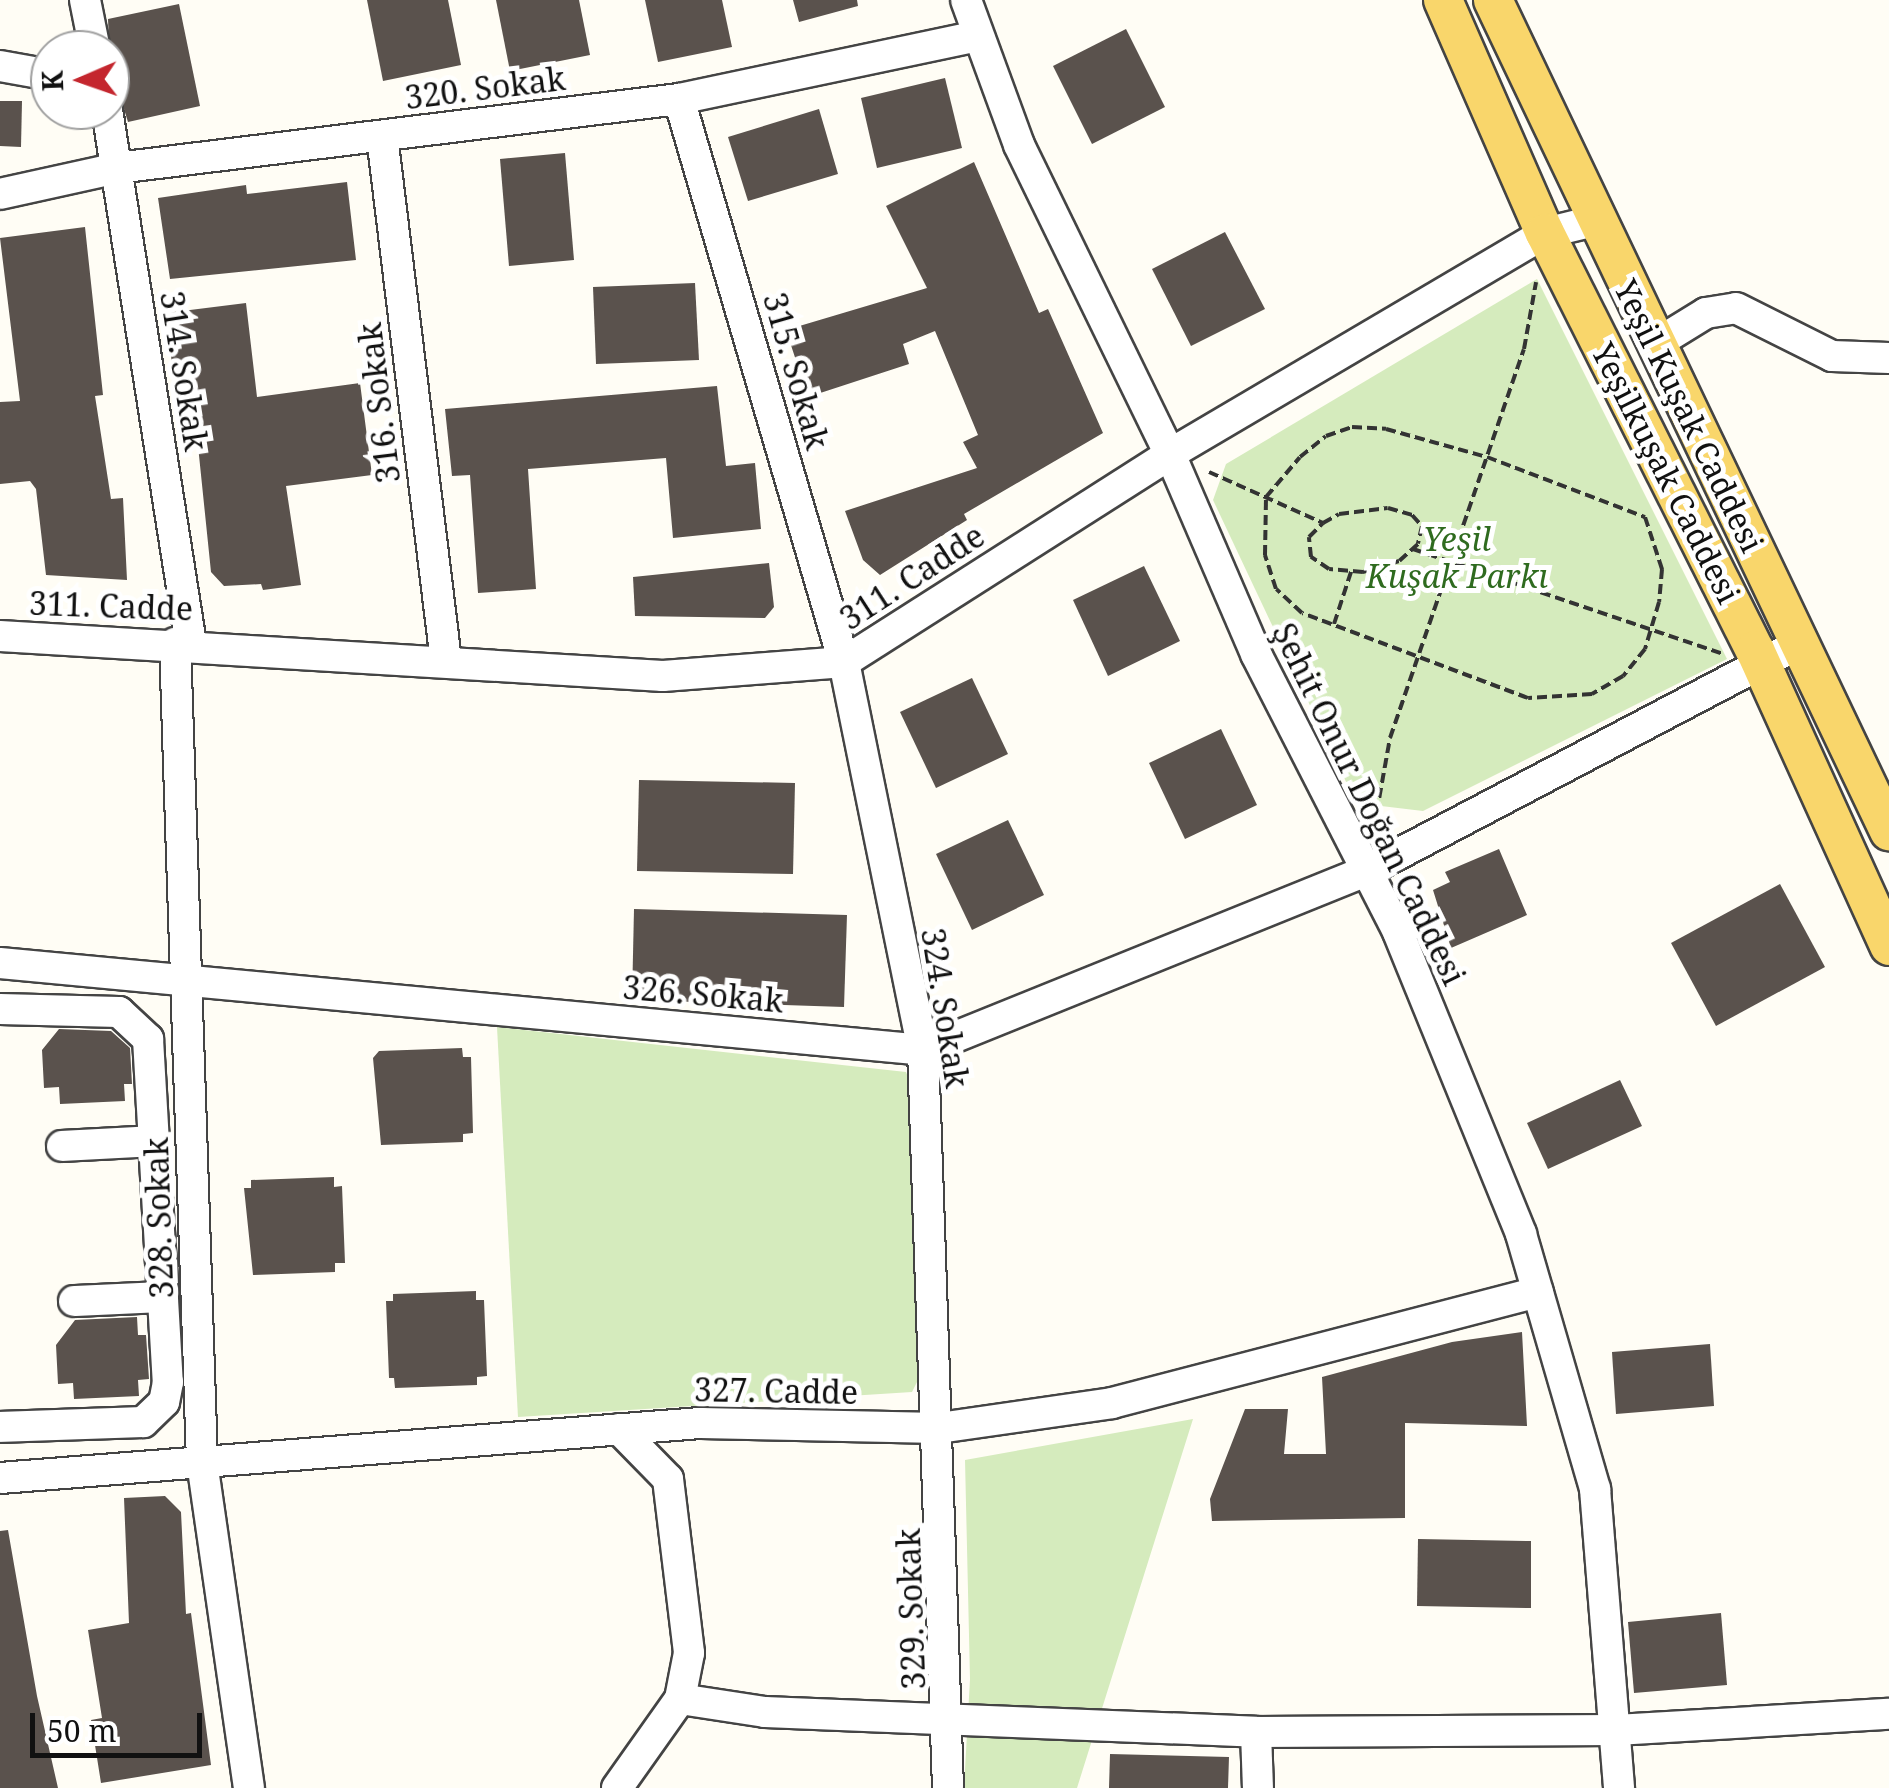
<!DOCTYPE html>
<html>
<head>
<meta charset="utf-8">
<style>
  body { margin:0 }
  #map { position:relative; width:1889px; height:1788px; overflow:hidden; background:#fffdf5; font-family:"Noto Serif",serif }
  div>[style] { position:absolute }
  .green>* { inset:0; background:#d5ebbd }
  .building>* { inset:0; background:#5a524d }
  .path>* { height:4px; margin-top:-2px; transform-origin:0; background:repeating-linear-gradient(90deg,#333 0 10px,transparent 0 15px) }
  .roads { filter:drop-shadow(2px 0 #444) drop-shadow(-2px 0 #444) drop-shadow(0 2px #444) drop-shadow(0 -2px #444) }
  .minor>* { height:30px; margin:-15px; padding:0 15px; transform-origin:15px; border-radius:15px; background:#fff }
  .major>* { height:38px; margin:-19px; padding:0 19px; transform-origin:19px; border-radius:19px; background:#f9d66b }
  span { translate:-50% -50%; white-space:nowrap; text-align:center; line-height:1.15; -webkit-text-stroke:10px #fff; paint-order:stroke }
  .street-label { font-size:32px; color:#111 }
  .park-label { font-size:32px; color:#2f6b1f; font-style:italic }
  .north { position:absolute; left:30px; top:30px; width:100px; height:100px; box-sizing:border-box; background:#fff; border:2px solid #a0a0a0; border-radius:50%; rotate:268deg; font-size:28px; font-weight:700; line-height:40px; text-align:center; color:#111 }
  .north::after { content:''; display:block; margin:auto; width:35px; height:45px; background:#c4262e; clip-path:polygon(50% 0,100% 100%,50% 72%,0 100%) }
  .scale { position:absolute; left:30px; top:1713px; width:172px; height:45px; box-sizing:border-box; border:5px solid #111; border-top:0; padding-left:12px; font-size:30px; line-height:35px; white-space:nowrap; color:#111; -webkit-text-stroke:8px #fff; paint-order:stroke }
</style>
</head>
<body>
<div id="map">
  <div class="green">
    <i style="clip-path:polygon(1537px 279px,1727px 659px,1423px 811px,1356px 803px,1213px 500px,1226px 464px)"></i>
    <i style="clip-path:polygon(497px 1027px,906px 1072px,912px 1087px,919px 1378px,912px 1392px,518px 1417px)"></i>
    <i style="clip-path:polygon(1193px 1419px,1077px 1788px,964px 1788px,970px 1679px,965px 1460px)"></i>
  </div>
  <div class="building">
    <i style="clip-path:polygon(367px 0,448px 0,461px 65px,383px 81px)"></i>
    <i style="clip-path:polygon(496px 0,579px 0,590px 55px,510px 71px)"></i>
    <i style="clip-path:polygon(645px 0,722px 0,732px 47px,658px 62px)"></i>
    <i style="clip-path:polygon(793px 0,857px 0,858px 6px,799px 22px)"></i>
    <i style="clip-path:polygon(179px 4px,200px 106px,128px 122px,110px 65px,108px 19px)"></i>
    <i style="clip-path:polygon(1126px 29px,1165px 107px,1092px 144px,1053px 66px)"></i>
    <i style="clip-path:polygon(945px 78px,962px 148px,877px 168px,861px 98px)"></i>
    <i style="clip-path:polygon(0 101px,22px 101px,21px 147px,0 146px)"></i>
    <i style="clip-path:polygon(819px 109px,838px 174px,748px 201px,728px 137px)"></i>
    <i style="clip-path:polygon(565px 153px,574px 260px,509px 266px,500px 159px)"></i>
    <i style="clip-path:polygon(974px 162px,1039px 313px,1048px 309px,1103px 433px,964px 514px,967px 520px,880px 575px,863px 560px,845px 511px,977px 468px,963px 442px,978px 435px,935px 331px,903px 344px,909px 364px,808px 397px,786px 330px,927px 288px,886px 206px)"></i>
    <i style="clip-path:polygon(347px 182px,356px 260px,170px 279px,158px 198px,246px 185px,247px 194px)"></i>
    <i style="clip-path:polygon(85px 227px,103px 395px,95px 396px,111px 499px,123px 498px,127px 580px,46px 575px,36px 489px,30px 481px,0 484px,0 402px,20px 401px,0 238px)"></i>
    <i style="clip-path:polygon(1225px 232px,1265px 309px,1191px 346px,1152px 269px)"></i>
    <i style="clip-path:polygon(695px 283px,699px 360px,596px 364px,593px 287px)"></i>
    <i style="clip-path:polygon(246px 303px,257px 397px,360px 383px,372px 475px,286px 486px,301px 585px,263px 590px,261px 584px,224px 586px,211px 572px,193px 397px,176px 399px,166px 313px)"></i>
    <i style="clip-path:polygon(717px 386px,726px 466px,755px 463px,761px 529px,673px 538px,666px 458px,528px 469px,536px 589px,478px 593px,470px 475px,452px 476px,445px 409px)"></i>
    <i style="clip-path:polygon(769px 563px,774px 607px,765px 618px,635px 616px,633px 577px)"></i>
    <i style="clip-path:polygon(1144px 566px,1180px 641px,1108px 676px,1073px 600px)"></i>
    <i style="clip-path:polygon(972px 678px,1008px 754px,936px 788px,900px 712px)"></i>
    <i style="clip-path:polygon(1221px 729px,1257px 805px,1185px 839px,1149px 763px)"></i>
    <i style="clip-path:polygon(639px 780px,795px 783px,793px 874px,637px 871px)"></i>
    <i style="clip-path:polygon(1008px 820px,1044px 895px,972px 930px,936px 854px)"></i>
    <i style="clip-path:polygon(1499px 849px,1527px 915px,1451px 948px,1433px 890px,1450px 882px,1445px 872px)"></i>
    <i style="clip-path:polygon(1780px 884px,1825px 967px,1716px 1026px,1671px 943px)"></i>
    <i style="clip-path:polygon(634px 909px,847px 915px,844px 1007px,632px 1000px)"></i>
    <i style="clip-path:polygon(59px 1029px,111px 1031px,130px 1048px,132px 1084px,124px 1084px,125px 1101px,60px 1104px,59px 1087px,44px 1088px,42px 1050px)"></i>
    <i style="clip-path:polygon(462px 1048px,463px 1057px,471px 1057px,473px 1133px,463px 1134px,463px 1142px,381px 1145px,373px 1058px,379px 1051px)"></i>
    <i style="clip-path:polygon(1620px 1080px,1642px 1126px,1548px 1169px,1527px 1123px)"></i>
    <i style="clip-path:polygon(334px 1177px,334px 1187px,342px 1186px,345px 1263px,335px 1263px,335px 1272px,253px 1275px,244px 1188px,251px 1188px,251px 1180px)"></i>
    <i style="clip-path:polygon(476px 1291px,476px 1300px,484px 1300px,487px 1376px,477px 1377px,477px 1385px,395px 1388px,394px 1378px,389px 1378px,386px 1301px,393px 1301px,393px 1294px)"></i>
    <i style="clip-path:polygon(137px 1317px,138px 1335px,146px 1335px,149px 1379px,138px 1380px,139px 1396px,74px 1399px,73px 1383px,58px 1384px,56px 1345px,75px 1320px)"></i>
    <i style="clip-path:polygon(1522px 1332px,1527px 1426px,1405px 1423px,1405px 1518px,1212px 1521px,1210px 1499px,1245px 1409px,1288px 1409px,1284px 1454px,1326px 1454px,1322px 1377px,1452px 1342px)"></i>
    <i style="clip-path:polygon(1710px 1344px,1714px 1406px,1616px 1414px,1612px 1352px)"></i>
    <i style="clip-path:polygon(165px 1496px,181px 1512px,186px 1614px,191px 1613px,211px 1765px,101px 1783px,91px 1720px,102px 1718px,88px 1630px,129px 1623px,124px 1498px)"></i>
    <i style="clip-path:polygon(8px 1530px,37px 1696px,58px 1788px,0 1788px,0 1531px)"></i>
    <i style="clip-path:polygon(1418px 1539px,1531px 1541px,1531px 1608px,1417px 1606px)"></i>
    <i style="clip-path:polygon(1721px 1613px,1727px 1685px,1634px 1693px,1628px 1622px)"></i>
    <i style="clip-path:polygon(1110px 1754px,1229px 1757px,1228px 1788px,1109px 1788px)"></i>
  </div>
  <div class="path">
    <i style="left:1352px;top:427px;width:34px;rotate:3deg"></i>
    <i style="left:1386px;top:429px;width:105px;rotate:15.5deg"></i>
    <i style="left:1487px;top:457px;width:169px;rotate:20.8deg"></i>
    <i style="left:1645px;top:517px;width:55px;rotate:71.9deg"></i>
    <i style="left:1662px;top:569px;width:33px;rotate:95deg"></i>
    <i style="left:1659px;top:602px;width:49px;rotate:106.6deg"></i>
    <i style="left:1645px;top:649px;width:35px;rotate:129deg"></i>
    <i style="left:1623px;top:676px;width:36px;rotate:150deg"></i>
    <i style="left:1592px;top:694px;width:64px;rotate:176.4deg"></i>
    <i style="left:1528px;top:698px;width:241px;rotate:-159.4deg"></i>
    <i style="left:1302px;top:613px;width:35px;rotate:-137deg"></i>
    <i style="left:1276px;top:589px;width:36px;rotate:-108deg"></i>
    <i style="left:1265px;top:555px;width:58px;rotate:-89deg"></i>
    <i style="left:1266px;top:497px;width:52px;rotate:-49.6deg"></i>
    <i style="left:1300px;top:457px;width:33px;rotate:-39deg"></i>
    <i style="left:1326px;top:436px;width:28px;rotate:-19deg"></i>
    <i style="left:1209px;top:472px;width:125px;rotate:24.1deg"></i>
    <i style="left:1388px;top:508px;width:25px;rotate:16deg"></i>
    <i style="left:1412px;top:515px;width:15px;rotate:48deg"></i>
    <i style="left:1422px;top:526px;width:18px;rotate:103deg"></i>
    <i style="left:1418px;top:544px;width:25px;rotate:138deg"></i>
    <i style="left:1399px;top:561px;width:38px;rotate:163deg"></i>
    <i style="left:1363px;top:572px;width:34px;rotate:-175deg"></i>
    <i style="left:1329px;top:569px;width:22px;rotate:-146deg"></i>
    <i style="left:1311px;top:557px;width:20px;rotate:-96deg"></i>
    <i style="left:1309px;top:537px;width:20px;rotate:-45deg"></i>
    <i style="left:1323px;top:523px;width:18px;rotate:-29deg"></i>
    <i style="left:1339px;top:514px;width:49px;rotate:-7deg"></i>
    <i style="left:1413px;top:549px;width:328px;rotate:18.7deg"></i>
    <i style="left:1334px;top:624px;width:55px;rotate:-71.9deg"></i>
    <i style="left:1374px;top:827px;width:90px;rotate:-79.8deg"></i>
    <i style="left:1390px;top:738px;width:411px;rotate:-71deg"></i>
    <i style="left:1524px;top:349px;width:68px;rotate:-79.8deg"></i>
  </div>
  <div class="roads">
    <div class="minor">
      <i style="left:85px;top:0;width:51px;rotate:78.7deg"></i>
      <i style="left:966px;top:0;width:154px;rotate:69.9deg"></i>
      <i style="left:1019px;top:145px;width:344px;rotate:64deg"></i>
      <i style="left:1170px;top:454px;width:218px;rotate:66.7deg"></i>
      <i style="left:1256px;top:654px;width:312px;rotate:62.9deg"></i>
      <i style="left:1398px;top:932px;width:326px;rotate:67.8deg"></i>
      <i style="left:1521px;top:1234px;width:266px;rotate:73.8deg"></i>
      <i style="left:1595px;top:1489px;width:300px;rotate:85.4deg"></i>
      <i style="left:0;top:66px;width:51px;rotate:10.2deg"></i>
      <i style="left:679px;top:99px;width:587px;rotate:73.67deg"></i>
      <i style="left:844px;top:662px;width:396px;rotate:78.5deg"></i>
      <i style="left:923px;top:1050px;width:738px;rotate:88.06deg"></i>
      <i style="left:107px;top:110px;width:541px;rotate:81.06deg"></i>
      <i style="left:382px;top:136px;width:529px;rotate:83.05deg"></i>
      <i style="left:0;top:194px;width:120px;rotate:-12.5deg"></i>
      <i style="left:117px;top:168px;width:566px;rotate:-7deg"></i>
      <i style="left:679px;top:99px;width:305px;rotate:-11.9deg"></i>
      <i style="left:1654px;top:345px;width:61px;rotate:-31.6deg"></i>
      <i style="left:1706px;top:313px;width:30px;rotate:-9deg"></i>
      <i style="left:1736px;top:308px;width:107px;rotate:26.6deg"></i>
      <i style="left:1832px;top:356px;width:57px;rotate:2deg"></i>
      <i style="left:0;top:636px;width:664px;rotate:3.45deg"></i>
      <i style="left:663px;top:676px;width:182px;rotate:-4.4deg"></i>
      <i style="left:844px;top:662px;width:387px;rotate:-32.5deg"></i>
      <i style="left:1170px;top:454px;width:435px;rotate:-30.5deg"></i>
      <i style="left:1545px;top:233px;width:50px;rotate:-13.8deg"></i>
      <i style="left:175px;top:643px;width:819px;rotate:88.11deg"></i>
      <i style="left:202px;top:1462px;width:329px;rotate:81.8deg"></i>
      <i style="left:0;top:963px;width:927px;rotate:5.38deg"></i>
      <i style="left:923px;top:1050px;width:478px;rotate:-22deg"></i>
      <i style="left:1366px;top:871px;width:490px;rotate:-27.7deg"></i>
      <i style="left:0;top:1009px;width:119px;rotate:1.4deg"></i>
      <i style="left:119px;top:1012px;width:40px;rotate:43deg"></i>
      <i style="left:148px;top:1039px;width:344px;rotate:86.7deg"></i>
      <i style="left:168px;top:1382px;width:20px;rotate:101deg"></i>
      <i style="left:164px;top:1402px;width:29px;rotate:136deg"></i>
      <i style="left:143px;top:1422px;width:143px;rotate:178deg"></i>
      <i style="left:62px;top:1146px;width:93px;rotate:-3.1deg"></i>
      <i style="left:74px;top:1301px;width:89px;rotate:-2.6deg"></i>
      <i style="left:619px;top:1429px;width:70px;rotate:45.6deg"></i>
      <i style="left:668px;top:1479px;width:175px;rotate:83.1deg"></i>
      <i style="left:689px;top:1653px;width:47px;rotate:101.1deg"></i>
      <i style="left:0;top:1478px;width:703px;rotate:-4.49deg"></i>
      <i style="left:701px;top:1423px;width:238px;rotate:1.2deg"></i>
      <i style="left:939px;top:1428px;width:175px;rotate:-8.2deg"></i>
      <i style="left:1112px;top:1403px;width:440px;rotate:-14.6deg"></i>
      <i style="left:1256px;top:1732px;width:56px;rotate:88deg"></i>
      <i style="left:617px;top:1788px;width:109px;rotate:-54.7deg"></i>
      <i style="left:680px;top:1699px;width:86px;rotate:8.7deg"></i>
      <i style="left:765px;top:1712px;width:491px;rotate:2.3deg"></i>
      <i style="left:1256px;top:1732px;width:360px;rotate:-0.3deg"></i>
      <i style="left:1616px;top:1730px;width:273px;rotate:-3.4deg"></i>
    </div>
    <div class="major">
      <i style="left:1443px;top:0;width:254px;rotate:66.4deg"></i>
      <i style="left:1545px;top:233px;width:467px;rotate:63.3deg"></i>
      <i style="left:1755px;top:650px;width:325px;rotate:65.6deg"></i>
      <i style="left:1493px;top:0;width:921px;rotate:64.52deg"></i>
    </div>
  </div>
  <div class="street-label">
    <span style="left:485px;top:88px;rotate:-7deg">320. Sokak</span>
    <span style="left:184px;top:371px;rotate:81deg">314. Sokak</span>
    <span style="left:796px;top:371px;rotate:74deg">315. Sokak</span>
    <span style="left:379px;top:403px;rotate:-97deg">316. Sokak</span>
    <span style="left:1689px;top:416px;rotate:64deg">Yeşil Kuşak Caddesi</span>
    <span style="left:1666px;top:473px;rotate:63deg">Yeşilkuşak Caddesi</span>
    <span style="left:912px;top:577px;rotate:-33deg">311. Cadde</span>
    <span style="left:111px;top:606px;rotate:2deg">311. Cadde</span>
    <span style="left:1369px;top:804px;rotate:64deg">Şehit Onur Doğan Caddesi</span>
    <span style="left:703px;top:994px;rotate:5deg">326. Sokak</span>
    <span style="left:945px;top:1008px;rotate:81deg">324. Sokak</span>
    <span style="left:159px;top:1218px;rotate:-92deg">328. Sokak</span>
    <span style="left:776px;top:1391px;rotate:1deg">327. Cadde</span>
    <span style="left:911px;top:1609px;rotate:-92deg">329. Sokak</span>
  </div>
  <div class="park-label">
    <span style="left:1457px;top:558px">Yeşil<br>Kuşak Parkı</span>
  </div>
  <div class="north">K</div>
  <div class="scale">50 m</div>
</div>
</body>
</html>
